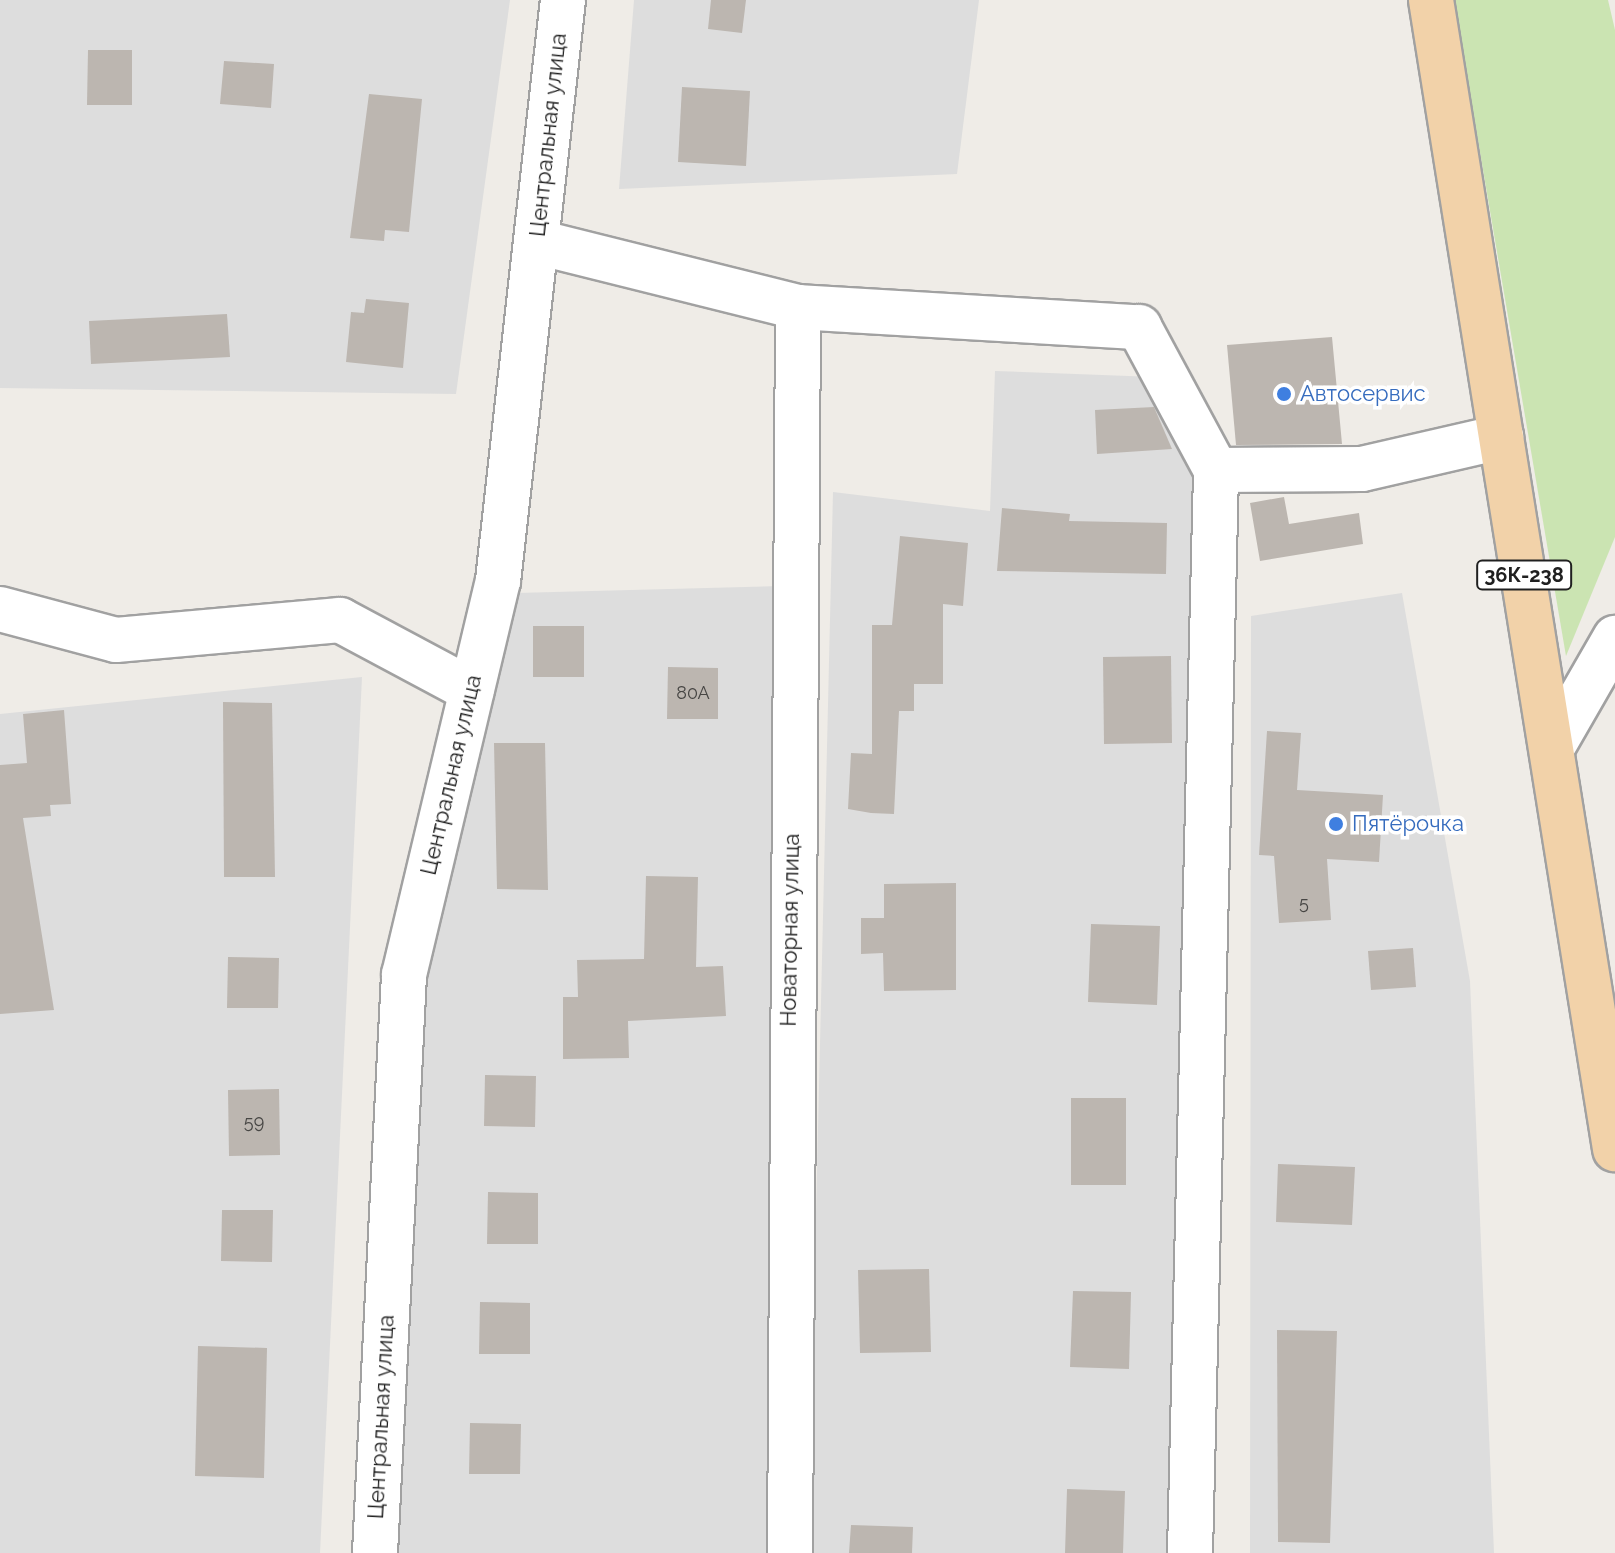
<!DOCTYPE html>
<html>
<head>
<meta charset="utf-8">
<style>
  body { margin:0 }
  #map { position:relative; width:1615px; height:1553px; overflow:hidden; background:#efece7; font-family:Raleway,sans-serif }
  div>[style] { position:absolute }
  .residential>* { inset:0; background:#ddd }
  .grass>* { inset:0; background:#cbe4b2 }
  .building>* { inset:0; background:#bcb6b0 }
  .roads { filter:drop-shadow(2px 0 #a1a1a1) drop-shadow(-2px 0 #a1a1a1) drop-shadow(0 2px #a1a1a1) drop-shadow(0 -2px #a1a1a1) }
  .minor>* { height:44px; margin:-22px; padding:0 22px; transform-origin:22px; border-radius:22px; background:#fff }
  .major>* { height:44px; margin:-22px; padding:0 22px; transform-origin:22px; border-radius:22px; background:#f2d2a9 }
  .dots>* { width:22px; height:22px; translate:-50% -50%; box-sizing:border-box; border:4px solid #fff; border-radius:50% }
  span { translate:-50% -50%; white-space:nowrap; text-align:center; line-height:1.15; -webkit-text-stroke:7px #fff; paint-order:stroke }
  .number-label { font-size:18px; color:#474644 }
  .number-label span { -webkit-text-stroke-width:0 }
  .shield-label span { padding:2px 6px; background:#fff; border:2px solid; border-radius:6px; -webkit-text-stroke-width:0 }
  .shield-label { font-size:20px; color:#202020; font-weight:700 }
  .street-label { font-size:22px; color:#202020 }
  .shop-label { font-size:22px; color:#366cbe }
  .left { translate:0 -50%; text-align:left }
</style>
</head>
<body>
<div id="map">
  <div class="residential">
    <i style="clip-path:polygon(0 0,510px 0,456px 394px,0 388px)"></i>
    <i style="clip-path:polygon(634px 0,979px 0,957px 174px,619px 189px)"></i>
    <i style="clip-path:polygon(995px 371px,1155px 377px,1198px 482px,1168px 1553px,808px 1553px,833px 492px,990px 511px)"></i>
    <i style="clip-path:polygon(781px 586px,768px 1553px,397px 1553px,424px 953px,516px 593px)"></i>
    <i style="clip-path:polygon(1402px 593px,1470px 981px,1494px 1553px,1250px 1553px,1251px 616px)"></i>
    <i style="clip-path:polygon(362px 677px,320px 1553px,0 1553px,0 714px)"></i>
  </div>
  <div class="grass">
    <i style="clip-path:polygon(1454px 0,1608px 0,1615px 30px,1615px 537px,1566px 656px)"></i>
  </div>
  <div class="building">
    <i style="clip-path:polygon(711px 0,746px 0,742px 33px,708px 29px)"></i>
    <i style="clip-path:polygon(88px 50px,132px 50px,132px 105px,87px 105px)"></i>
    <i style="clip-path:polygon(224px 61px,274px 64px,271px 108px,220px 104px)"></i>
    <i style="clip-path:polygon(682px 87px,750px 91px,746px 166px,678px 162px)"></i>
    <i style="clip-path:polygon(369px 94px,422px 99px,409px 232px,385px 230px,384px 241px,350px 238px)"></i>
    <i style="clip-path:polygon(366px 299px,409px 303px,403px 368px,346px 362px,351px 312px,364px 313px)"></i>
    <i style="clip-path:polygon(227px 314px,230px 357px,91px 364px,89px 321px)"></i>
    <i style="clip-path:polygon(1332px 337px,1342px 444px,1236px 445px,1227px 345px)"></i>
    <i style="clip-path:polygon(1154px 407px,1172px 449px,1097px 454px,1095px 410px)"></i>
    <i style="clip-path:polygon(1284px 497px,1289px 524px,1359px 513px,1363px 544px,1260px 561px,1250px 503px)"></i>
    <i style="clip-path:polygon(1002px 508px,1070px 514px,1069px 521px,1167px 523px,1166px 574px,997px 571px)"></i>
    <i style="clip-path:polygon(900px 536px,968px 543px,963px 606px,943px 604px,943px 684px,914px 684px,914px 711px,899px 711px,894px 814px,871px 813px,848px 809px,851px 753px,872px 754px,872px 625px,892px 625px)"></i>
    <i style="clip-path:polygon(533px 626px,584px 626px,584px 677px,533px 677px)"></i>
    <i style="clip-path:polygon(1171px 656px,1172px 743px,1104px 744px,1103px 657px)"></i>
    <i style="clip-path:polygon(668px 667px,718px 668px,718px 719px,667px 719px)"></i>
    <i style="clip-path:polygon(223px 702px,272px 703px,275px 877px,224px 877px)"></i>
    <i style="clip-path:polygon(64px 710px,71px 804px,50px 805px,51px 816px,23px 818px,54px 1010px,0 1014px,0 765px,27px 763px,23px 714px)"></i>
    <i style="clip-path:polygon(1267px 731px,1301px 733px,1297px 790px,1383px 795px,1379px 862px,1327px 859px,1331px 920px,1279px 923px,1274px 856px,1259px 855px)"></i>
    <i style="clip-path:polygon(494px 743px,545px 743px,548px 890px,497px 889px)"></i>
    <i style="clip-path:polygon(646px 876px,698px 877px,696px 967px,723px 966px,726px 1016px,628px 1021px,629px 1058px,563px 1059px,563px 997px,578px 997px,577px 960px,644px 959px)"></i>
    <i style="clip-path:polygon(956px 883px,956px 990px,884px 991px,883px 953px,861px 954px,861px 918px,884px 918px,884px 884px)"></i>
    <i style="clip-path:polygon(1091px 924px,1160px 926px,1157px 1005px,1088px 1002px)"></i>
    <i style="clip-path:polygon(1413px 948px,1416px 987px,1371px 990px,1368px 951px)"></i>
    <i style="clip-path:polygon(228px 957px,279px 958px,278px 1008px,227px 1008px)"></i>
    <i style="clip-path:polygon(485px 1075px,536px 1076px,535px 1127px,484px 1126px)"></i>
    <i style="clip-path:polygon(279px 1089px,280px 1155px,229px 1156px,228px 1090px)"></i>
    <i style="clip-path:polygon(1071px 1098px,1126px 1098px,1126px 1185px,1071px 1185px)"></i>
    <i style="clip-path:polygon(1278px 1164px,1355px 1167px,1352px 1225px,1276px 1222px)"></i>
    <i style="clip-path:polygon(488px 1192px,538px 1193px,538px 1244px,487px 1244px)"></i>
    <i style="clip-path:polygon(222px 1210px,273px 1210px,272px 1262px,221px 1261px)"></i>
    <i style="clip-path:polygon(929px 1269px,931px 1352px,860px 1353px,858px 1270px)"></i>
    <i style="clip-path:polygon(1073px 1291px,1131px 1292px,1129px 1369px,1070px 1367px)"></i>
    <i style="clip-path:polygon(480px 1302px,530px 1303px,530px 1354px,479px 1354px)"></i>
    <i style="clip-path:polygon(1277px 1330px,1337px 1331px,1330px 1543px,1278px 1542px)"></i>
    <i style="clip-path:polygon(198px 1346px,267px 1348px,264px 1478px,195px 1476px)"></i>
    <i style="clip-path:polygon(470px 1423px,521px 1424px,520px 1474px,469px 1474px)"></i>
    <i style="clip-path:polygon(1067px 1489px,1125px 1491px,1123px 1553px,1065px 1553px)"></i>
    <i style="clip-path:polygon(851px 1525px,913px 1527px,912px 1553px,849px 1553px)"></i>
  </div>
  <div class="roads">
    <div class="minor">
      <i style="left:537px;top:242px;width:269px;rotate:14deg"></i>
      <i style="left:798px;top:307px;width:342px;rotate:3.4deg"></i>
      <i style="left:1139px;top:327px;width:162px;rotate:61.7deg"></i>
      <i style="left:1216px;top:470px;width:146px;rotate:-0.4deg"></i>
      <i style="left:1362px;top:469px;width:143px;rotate:-13deg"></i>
      <i style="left:0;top:609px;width:120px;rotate:15deg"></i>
      <i style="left:116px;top:640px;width:225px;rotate:-5.1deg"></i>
      <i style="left:340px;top:620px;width:149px;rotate:28.1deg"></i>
      <i style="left:1553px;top:746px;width:125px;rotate:-60.1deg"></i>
      <i style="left:375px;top:1553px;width:579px;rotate:-87.13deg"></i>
      <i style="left:404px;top:975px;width:405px;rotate:-76.6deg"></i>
      <i style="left:498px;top:581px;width:585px;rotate:-83.62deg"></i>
      <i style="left:790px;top:1553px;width:1246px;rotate:-89.63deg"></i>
      <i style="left:1190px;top:1553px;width:1083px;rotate:-88.62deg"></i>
    </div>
    <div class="major">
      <i style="left:1431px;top:0;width:1164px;rotate:80.9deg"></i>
    </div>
  </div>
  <div class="dots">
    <i style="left:1284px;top:394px;background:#3f7fe0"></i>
    <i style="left:1336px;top:824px;background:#3f7fe0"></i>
  </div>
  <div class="number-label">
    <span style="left:693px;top:693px">80А</span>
    <span style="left:1304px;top:903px">5</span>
    <span style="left:254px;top:1122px">59</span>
  </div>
  <div class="shield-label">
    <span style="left:1524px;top:575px">36К-238</span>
  </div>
  <div class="street-label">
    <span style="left:548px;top:135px;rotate:-84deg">Центральная улица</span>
    <span style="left:451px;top:775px;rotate:-77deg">Центральная улица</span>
    <span style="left:790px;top:930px;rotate:-89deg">Новаторная улица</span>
    <span style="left:381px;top:1417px;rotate:-87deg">Центральная улица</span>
  </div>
  <div class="shop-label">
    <span class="left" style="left:1300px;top:394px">Автосервис</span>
    <span class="left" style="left:1352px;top:824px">Пятёрочка</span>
  </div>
</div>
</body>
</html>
